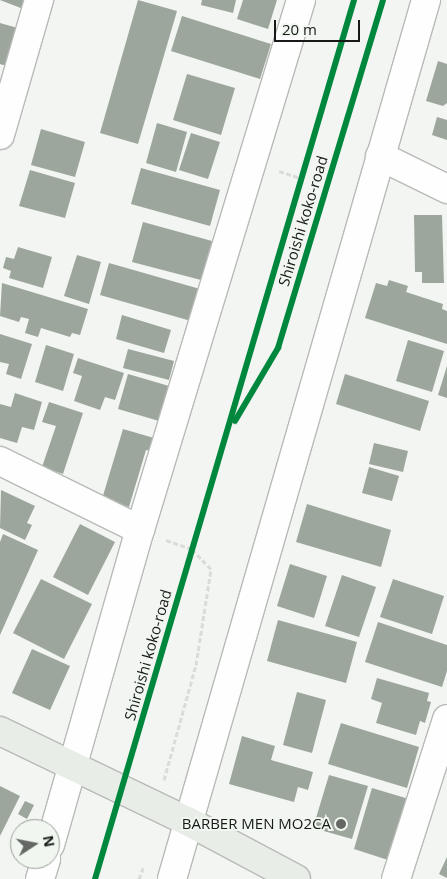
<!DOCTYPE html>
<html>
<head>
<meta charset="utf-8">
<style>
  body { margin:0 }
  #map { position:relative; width:447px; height:879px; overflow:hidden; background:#f2f5f1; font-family:"Open Sans",sans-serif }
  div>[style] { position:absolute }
  .building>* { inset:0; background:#9da69c }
  .path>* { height:3px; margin-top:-1.5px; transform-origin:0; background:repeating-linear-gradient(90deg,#dadbda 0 5px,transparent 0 7.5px) }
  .roads { filter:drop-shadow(1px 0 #b8bab7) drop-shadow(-1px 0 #b8bab7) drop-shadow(0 1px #b8bab7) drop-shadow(0 -1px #b8bab7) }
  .minor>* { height:28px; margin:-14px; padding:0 14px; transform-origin:14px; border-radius:14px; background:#fdfefd }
  .major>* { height:28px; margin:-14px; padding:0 14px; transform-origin:14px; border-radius:14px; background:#e9ede8 }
  .cycleway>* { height:6px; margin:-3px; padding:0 3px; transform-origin:3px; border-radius:3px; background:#00873e }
  .dots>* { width:14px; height:14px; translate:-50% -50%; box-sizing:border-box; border:2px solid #f1f6f0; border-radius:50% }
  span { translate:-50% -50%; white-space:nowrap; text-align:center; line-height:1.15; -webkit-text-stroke:4px #f1f6f0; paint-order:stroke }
  .street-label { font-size:15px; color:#181a18 }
  .poi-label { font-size:15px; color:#181a18 }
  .right { translate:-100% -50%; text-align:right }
  .north { position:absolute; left:10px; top:819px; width:50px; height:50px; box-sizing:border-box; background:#f1f6f0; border:1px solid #9a9e9a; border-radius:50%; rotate:79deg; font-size:14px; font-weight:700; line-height:20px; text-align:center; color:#181a18 }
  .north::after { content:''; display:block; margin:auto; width:18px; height:22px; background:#646764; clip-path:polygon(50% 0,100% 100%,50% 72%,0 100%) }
  .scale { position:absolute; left:274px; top:20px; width:86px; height:22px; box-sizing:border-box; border:2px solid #181a18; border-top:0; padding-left:6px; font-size:15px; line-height:18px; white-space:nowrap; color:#181a18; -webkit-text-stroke:4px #f1f6f0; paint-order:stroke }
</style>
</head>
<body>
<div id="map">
  <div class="building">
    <i style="clip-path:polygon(0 0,29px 0,26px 10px)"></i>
    <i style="clip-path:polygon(138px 0,177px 11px,138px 144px,100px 133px)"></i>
    <i style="clip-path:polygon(202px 0,236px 0,233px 13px,201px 5px)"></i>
    <i style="clip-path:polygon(243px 0,277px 0,268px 29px,237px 19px)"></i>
    <i style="clip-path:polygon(182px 16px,271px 44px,260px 79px,171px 51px)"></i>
    <i style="clip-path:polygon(0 23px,21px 29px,10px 67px,0 64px)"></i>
    <i style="clip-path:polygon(438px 61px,447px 64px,447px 103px,443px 106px,426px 101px)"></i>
    <i style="clip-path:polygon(187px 74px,235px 88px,221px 135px,173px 120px)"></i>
    <i style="clip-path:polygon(437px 117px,447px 120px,447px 140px,432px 135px)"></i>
    <i style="clip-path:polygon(157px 123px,187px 132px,176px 172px,146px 163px)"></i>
    <i style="clip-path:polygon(41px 129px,85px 142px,75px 177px,31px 165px)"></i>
    <i style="clip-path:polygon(191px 133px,220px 142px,208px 179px,179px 170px)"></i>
    <i style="clip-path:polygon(141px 168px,220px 190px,210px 226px,131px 204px)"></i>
    <i style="clip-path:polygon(30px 170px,75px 183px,65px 218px,19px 206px)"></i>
    <i style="clip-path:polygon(414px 215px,442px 215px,444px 283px,422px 283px,422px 272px,415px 272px)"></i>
    <i style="clip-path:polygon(143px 222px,212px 241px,201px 280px,132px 262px)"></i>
    <i style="clip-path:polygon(18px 247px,52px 257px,43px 288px,9px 278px,11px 271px,3px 268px,6px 257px,14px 259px)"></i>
    <i style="clip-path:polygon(77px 255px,101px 262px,89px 304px,64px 296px)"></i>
    <i style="clip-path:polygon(109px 263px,200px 289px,191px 321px,100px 295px)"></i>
    <i style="clip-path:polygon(389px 280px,408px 286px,406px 292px,443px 304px,442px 309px,447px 311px,447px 344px,365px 318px,376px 283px,387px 286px)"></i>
    <i style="clip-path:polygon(2px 283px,88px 309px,80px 335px,72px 333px,70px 337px,41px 328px,38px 337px,25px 333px,29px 319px,21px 317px,19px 322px,0 316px)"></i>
    <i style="clip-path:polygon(122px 315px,171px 330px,164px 353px,116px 339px)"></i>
    <i style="clip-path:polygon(0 334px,32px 344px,21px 379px,6px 374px,9px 364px,0 362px)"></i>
    <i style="clip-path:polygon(408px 340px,444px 351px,432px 392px,396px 381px)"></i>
    <i style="clip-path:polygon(46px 345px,74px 354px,63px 391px,35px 382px)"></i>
    <i style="clip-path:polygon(128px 349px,174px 361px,169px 380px,123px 368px)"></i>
    <i style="clip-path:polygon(78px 358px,124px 373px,115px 400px,105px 397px,100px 410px,74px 401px,82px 376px,73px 373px)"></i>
    <i style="clip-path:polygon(447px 366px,447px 398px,438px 395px)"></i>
    <i style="clip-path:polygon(128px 374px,169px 386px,159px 421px,118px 409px)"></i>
    <i style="clip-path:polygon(345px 374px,429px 401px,420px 431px,336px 404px)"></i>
    <i style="clip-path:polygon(15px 393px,42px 402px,34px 430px,22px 427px,17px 443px,0 438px,0 404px,11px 407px)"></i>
    <i style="clip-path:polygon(49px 402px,83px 413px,63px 474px,42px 467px,56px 426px,42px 422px)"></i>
    <i style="clip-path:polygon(123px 429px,154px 438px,150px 451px,146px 450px,129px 507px,102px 499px)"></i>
    <i style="clip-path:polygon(374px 443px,408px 451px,403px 472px,369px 464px)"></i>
    <i style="clip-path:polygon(369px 467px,399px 476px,392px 501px,362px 493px)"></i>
    <i style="clip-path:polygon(1px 490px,35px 506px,27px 523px,32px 525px,25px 540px,0 528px)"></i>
    <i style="clip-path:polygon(307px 504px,391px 530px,381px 567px,296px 542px)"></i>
    <i style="clip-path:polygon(80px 524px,115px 542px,88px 595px,53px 577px)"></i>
    <i style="clip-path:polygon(3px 534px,38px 550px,0 635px,0 542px)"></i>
    <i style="clip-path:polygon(290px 564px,327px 576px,314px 618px,277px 606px)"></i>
    <i style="clip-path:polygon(342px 575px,376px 587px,359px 637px,325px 626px)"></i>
    <i style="clip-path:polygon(41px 579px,92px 604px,64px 659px,13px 633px)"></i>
    <i style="clip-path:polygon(393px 579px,444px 596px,432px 634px,380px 617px)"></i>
    <i style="clip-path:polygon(278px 620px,357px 642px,346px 683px,267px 661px)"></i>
    <i style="clip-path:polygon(378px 622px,447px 645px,447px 671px,442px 687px,365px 662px)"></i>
    <i style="clip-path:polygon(32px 649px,70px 666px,50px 710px,12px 693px)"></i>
    <i style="clip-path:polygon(377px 678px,429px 693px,427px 701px,431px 702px,425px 723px,420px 721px,416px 735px,376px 723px,382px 703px,371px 699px)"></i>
    <i style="clip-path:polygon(297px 692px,326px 700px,312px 753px,283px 745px)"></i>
    <i style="clip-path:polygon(341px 723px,419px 747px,407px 788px,328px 764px)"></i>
    <i style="clip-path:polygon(242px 736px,275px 746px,271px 760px,313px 772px,308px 790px,298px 787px,294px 802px,229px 784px)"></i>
    <i style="clip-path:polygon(329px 775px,368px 786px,352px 839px,313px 828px)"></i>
    <i style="clip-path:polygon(0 786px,20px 796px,0 836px)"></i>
    <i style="clip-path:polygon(372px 788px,409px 799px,391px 861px,354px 849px)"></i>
    <i style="clip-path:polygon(25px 801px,34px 805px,27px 819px,18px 814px)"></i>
    <i style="clip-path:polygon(447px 857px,447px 878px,439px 874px)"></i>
  </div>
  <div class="path">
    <i style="left:279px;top:171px;width:23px;rotate:18deg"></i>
    <i style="left:164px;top:780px;width:119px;rotate:-74.5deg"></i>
    <i style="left:196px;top:665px;width:97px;rotate:-81.1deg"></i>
    <i style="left:211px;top:569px;width:28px;rotate:-134deg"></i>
    <i style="left:192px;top:549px;width:28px;rotate:-161deg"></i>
    <i style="left:139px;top:879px;width:12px;rotate:-70deg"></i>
  </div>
  <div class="roads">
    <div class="minor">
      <i style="left:0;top:135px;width:141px;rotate:-73.9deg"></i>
      <i style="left:380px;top:156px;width:75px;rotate:26.2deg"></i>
      <i style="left:0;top:461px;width:156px;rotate:26.2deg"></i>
      <i style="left:50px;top:845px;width:328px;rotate:-74.1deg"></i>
      <i style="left:140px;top:530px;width:554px;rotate:-73.1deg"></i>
      <i style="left:40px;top:879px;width:21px;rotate:-73deg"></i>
      <i style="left:172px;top:879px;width:915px;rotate:-73.88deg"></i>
      <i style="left:396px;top:879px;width:168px;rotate:-72.3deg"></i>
    </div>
    <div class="major">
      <i style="left:0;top:731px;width:210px;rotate:25.7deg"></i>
      <i style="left:189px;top:822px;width:121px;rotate:28deg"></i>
    </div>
  </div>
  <div class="cycleway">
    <i style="left:235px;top:421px;width:85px;rotate:-59.5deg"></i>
    <i style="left:278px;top:348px;width:363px;rotate:-73.2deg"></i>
    <i style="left:95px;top:879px;width:916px;rotate:-73.58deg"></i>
  </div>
  <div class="dots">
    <i style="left:341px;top:824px;background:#646764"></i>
  </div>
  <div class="street-label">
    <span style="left:303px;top:221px;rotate:-73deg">Shiroishi koko-road</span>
    <span style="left:148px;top:655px;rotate:-74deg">Shiroishi koko-road</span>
  </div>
  <div class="poi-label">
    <span class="right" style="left:331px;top:824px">BARBER MEN MO2CA</span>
  </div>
  <div class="north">N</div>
  <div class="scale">20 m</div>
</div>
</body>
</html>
